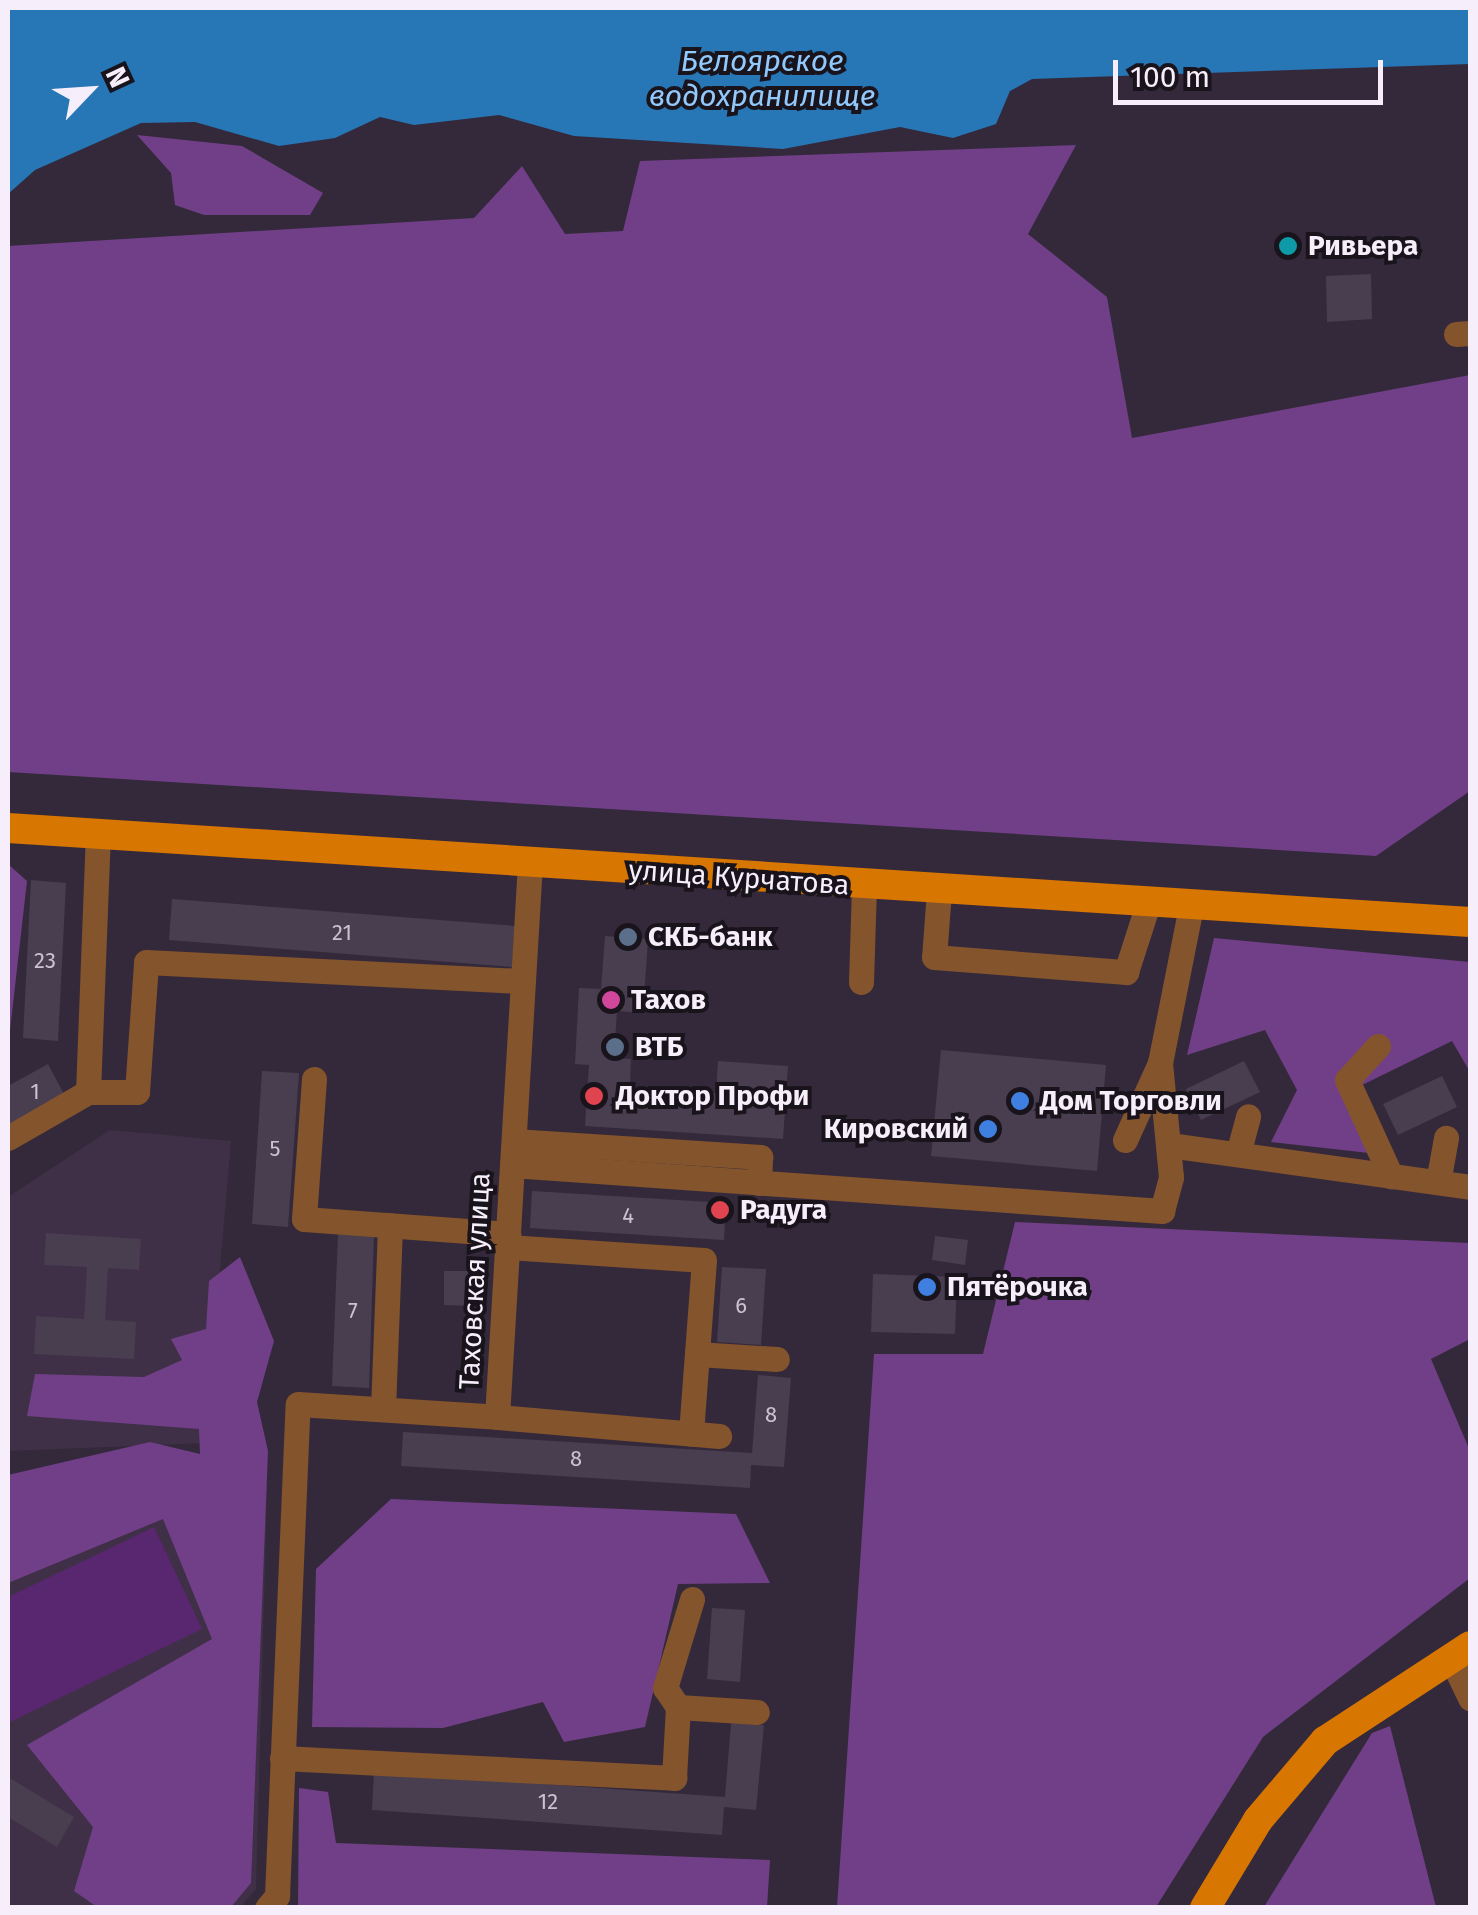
<!DOCTYPE html>
<html>
<head>
<meta charset="utf-8">
<style>
  body { margin:0 }
  #map { position:relative; width:1478px; height:1915px; overflow:hidden; background:#34293a; font-family:"Fira Sans",sans-serif }
  div>[style] { position:absolute }
  .built>* { inset:0; background:#3f3047 }
  .green>* { inset:0; background:#58276f }
  .forest>* { inset:0; background:#703f88 }
  .water>* { inset:0; background:#2776b6 }
  .building>* { inset:0; background:#493d50 }
  .minor>* { height:25px; margin:-12.5px; padding:0 12.5px; transform-origin:12.5px; border-radius:12.5px; background:#84542d }
  .major>* { height:30px; margin:-15px; padding:0 15px; transform-origin:15px; border-radius:15px; background:#d87602 }
  .dots>* { width:28px; height:28px; translate:-50% -50%; box-sizing:border-box; border:5px solid #19141c; border-radius:50% }
  span { translate:-50% -50%; white-space:nowrap; text-align:center; line-height:1.15; -webkit-text-stroke:8px #19141c; paint-order:stroke }
  .number-label { font-size:22px; color:#cbc2d0 }
  .number-label span { -webkit-text-stroke-width:0 }
  .poi-label { font-size:28px; color:#f6eefa; font-weight:700 }
  .left { translate:0 -50%; text-align:left }
  .right { translate:-100% -50%; text-align:right }
  .street-label { font-size:28px; color:#f6eefa }
  .water-label { font-size:30px; color:#92c9fd; font-style:italic }
  .frame { position:absolute; inset:0; border:10px solid #f6eefa; pointer-events:none }
  .north { position:absolute; left:40px; top:40px; width:100px; height:100px; -webkit-text-stroke:8px #19141c; paint-order:stroke; rotate:65deg; font-size:28px; font-weight:700; line-height:40px; text-align:center; color:#f6eefa }
  .north::after { content:''; display:block; margin:auto; width:35px; height:45px; background:#f6eefa; clip-path:polygon(50% 0,100% 100%,50% 72%,0 100%) }
  .scale { position:absolute; left:1113px; top:60px; width:270px; height:45px; box-sizing:border-box; border:5px solid #f6eefa; border-top:0; padding-left:12px; font-size:30px; line-height:35px; white-space:nowrap; color:#f6eefa; -webkit-text-stroke:8px #19141c; paint-order:stroke }
</style>
</head>
<body>
<div id="map">
  <div class="built">
    <i style="clip-path:polygon(110px 1130px,231px 1141px,205px 1443px,8px 1451px,8px 1197px)"></i>
    <i style="clip-path:polygon(267px 1486px,256px 1889px,240px 1907px,8px 1907px,8px 1518px)"></i>
  </div>
  <div class="green">
    <i style="clip-path:polygon(154px 1527px,202px 1629px,8px 1723px,8px 1597px)"></i>
  </div>
  <div class="forest">
    <i style="clip-path:polygon(137px 135px,242px 146px,323px 193px,310px 215px,204px 215px,175px 205px,171px 173px)"></i>
    <i style="clip-path:polygon(1076px 145px,1028px 234px,1107px 297px,1132px 438px,1470px 375px,1470px 791px,1376px 856px,8px 772px,8px 246px,474px 218px,522px 166px,565px 234px,623px 231px,640px 161px)"></i>
    <i style="clip-path:polygon(8px 864px,27px 881px,8px 1048px)"></i>
    <i style="clip-path:polygon(1214px 938px,1470px 962px,1470px 1072px,1452px 1041px,1356px 1088px,1378px 1154px,1271px 1142px,1297px 1090px,1265px 1030px,1187px 1055px)"></i>
    <i style="clip-path:polygon(1015px 1222px,1470px 1243px,1470px 1339px,1431px 1359px,1470px 1451px,1470px 1578px,1263px 1737px,1156px 1907px,837px 1907px,874px 1354px,983px 1354px)"></i>
    <i style="clip-path:polygon(240px 1257px,274px 1341px,257px 1402px,268px 1451px,251px 1883px,231px 1907px,97px 1907px,74px 1891px,93px 1827px,27px 1745px,212px 1639px,163px 1519px,8px 1583px,8px 1475px,150px 1442px,200px 1454px,199px 1429px,27px 1416px,35px 1374px,144px 1377px,182px 1360px,171px 1339px,206px 1329px,209px 1281px)"></i>
    <i style="clip-path:polygon(391px 1499px,736px 1514px,770px 1583px,678px 1584px,645px 1727px,564px 1742px,543px 1702px,443px 1728px,312px 1727px,316px 1569px)"></i>
    <i style="clip-path:polygon(1390px 1726px,1436px 1907px,1264px 1907px,1372px 1733px)"></i>
    <i style="clip-path:polygon(299px 1788px,328px 1792px,336px 1843px,770px 1860px,767px 1907px,298px 1907px)"></i>
  </div>
  <div class="water">
    <i style="clip-path:polygon(8px 8px,1470px 8px,1470px 64px,1032px 79px,1010px 91px,996px 124px,953px 138px,900px 127px,783px 149px,574px 136px,499px 115px,414px 125px,380px 117px,335px 138px,279px 146px,195px 122px,141px 123px,35px 170px,8px 194px)"></i>
  </div>
  <div class="building">
    <i style="clip-path:polygon(1371px 274px,1372px 319px,1327px 322px,1326px 276px)"></i>
    <i style="clip-path:polygon(31px 880px,66px 883px,58px 1041px,23px 1038px)"></i>
    <i style="clip-path:polygon(172px 899px,515px 926px,512px 967px,169px 940px)"></i>
    <i style="clip-path:polygon(605px 936px,648px 939px,643px 1013px,617px 1011px,614px 1058px,631px 1059px,630px 1087px,716px 1093px,718px 1061px,788px 1066px,783px 1139px,585px 1126px,589px 1065px,575px 1064px,579px 988px,601px 989px)"></i>
    <i style="clip-path:polygon(941px 1050px,1106px 1065px,1097px 1171px,931px 1156px)"></i>
    <i style="clip-path:polygon(1244px 1061px,1260px 1092px,1201px 1120px,1186px 1089px)"></i>
    <i style="clip-path:polygon(48px 1064px,66px 1098px,8px 1129px,8px 1086px)"></i>
    <i style="clip-path:polygon(262px 1071px,299px 1073px,288px 1227px,252px 1224px)"></i>
    <i style="clip-path:polygon(1442px 1076px,1457px 1107px,1398px 1135px,1383px 1104px)"></i>
    <i style="clip-path:polygon(532px 1191px,726px 1203px,724px 1240px,530px 1228px)"></i>
    <i style="clip-path:polygon(46px 1233px,141px 1239px,139px 1270px,108px 1268px,105px 1320px,136px 1322px,134px 1359px,34px 1354px,36px 1316px,84px 1319px,87px 1267px,44px 1265px)"></i>
    <i style="clip-path:polygon(338px 1234px,374px 1235px,369px 1388px,332px 1386px)"></i>
    <i style="clip-path:polygon(935px 1236px,968px 1240px,965px 1265px,932px 1260px)"></i>
    <i style="clip-path:polygon(722px 1267px,766px 1269px,761px 1345px,717px 1342px)"></i>
    <i style="clip-path:polygon(444px 1271px,473px 1271px,472px 1306px,444px 1305px)"></i>
    <i style="clip-path:polygon(873px 1274px,957px 1277px,955px 1334px,871px 1332px)"></i>
    <i style="clip-path:polygon(758px 1375px,791px 1378px,784px 1467px,751px 1465px,750px 1488px,401px 1466px,403px 1432px,752px 1453px)"></i>
    <i style="clip-path:polygon(712px 1608px,745px 1610px,740px 1682px,707px 1679px)"></i>
    <i style="clip-path:polygon(731px 1723px,764px 1725px,756px 1810px,724px 1807px,722px 1835px,372px 1810px,374px 1772px,725px 1797px)"></i>
    <i style="clip-path:polygon(8px 1777px,74px 1817px,57px 1847px,8px 1817px)"></i>
  </div>
  <div class="minor">
    <i style="left:1456px;top:334px;width:14px;rotate:-4deg"></i>
    <i style="left:939px;top:891px;width:66px;rotate:94.3deg"></i>
    <i style="left:934px;top:957px;width:193px;rotate:4.5deg"></i>
    <i style="left:1126px;top:972px;width:71px;rotate:-72.1deg"></i>
    <i style="left:861px;top:982px;width:94px;rotate:-88.2deg"></i>
    <i style="left:1378px;top:1046px;width:46px;rotate:132.4deg"></i>
    <i style="left:1347px;top:1080px;width:106px;rotate:65.4deg"></i>
    <i style="left:314px;top:1079px;width:140px;rotate:94.1deg"></i>
    <i style="left:304px;top:1219px;width:205px;rotate:4.2deg"></i>
    <i style="left:88px;top:1092px;width:49px"></i>
    <i style="left:137px;top:1092px;width:130px;rotate:-86deg"></i>
    <i style="left:146px;top:962px;width:377px;rotate:2.9deg"></i>
    <i style="left:8px;top:1138px;width:92px;rotate:-29.9deg"></i>
    <i style="left:88px;top:1092px;width:255px;rotate:-87.8deg"></i>
    <i style="left:1125px;top:1140px;width:85px;rotate:-65.6deg"></i>
    <i style="left:514px;top:1141px;width:247px;rotate:3.7deg"></i>
    <i style="left:760px;top:1157px;width:26px;rotate:92deg"></i>
    <i style="left:1169px;top:1145px;width:304px;rotate:7.9deg"></i>
    <i style="left:1238px;top:1154px;width:39px;rotate:-75deg"></i>
    <i style="left:512px;top:1165px;width:652px;rotate:4.05deg"></i>
    <i style="left:1162px;top:1211px;width:35px;rotate:-75deg"></i>
    <i style="left:1171px;top:1177px;width:115px;rotate:-95.5deg"></i>
    <i style="left:1160px;top:1063px;width:160px;rotate:-78.8deg"></i>
    <i style="left:1438px;top:1182px;width:45px;rotate:-79.7deg"></i>
    <i style="left:508px;top:1247px;width:196px;rotate:3.8deg"></i>
    <i style="left:704px;top:1260px;width:174px;rotate:94.3deg"></i>
    <i style="left:697px;top:1354px;width:80px;rotate:3.6deg"></i>
    <i style="left:383px;top:1409px;width:184px;rotate:-87.8deg"></i>
    <i style="left:497px;top:1417px;width:223px;rotate:4.9deg"></i>
    <i style="left:1450px;top:1656px;width:47px;rotate:64.5deg"></i>
    <i style="left:678px;top:1707px;width:79px;rotate:3.6deg"></i>
    <i style="left:282px;top:1758px;width:393px;rotate:2.9deg"></i>
    <i style="left:674px;top:1778px;width:71px;rotate:-86.8deg"></i>
    <i style="left:678px;top:1707px;width:23px;rotate:-124deg"></i>
    <i style="left:665px;top:1688px;width:93px;rotate:-73.1deg"></i>
    <i style="left:267px;top:1908px;width:16px;rotate:-50deg"></i>
    <i style="left:277px;top:1896px;width:492px;rotate:-87.6deg"></i>
    <i style="left:298px;top:1404px;width:199px;rotate:3.7deg"></i>
    <i style="left:497px;top:1417px;width:555px;rotate:-86.59deg"></i>
  </div>
  <div class="major">
    <i style="left:8px;top:828px;width:1465px;rotate:3.68deg"></i>
    <i style="left:1205px;top:1908px;width:103px;rotate:-58.9deg"></i>
    <i style="left:1258px;top:1820px;width:104px;rotate:-49.7deg"></i>
    <i style="left:1325px;top:1741px;width:173px;rotate:-33.2deg"></i>
  </div>
  <div class="dots">
    <i style="left:1288px;top:246px;background:#0f9aa8"></i>
    <i style="left:628px;top:937px;background:#5c6f8a"></i>
    <i style="left:611px;top:1000px;background:#d1479c"></i>
    <i style="left:615px;top:1047px;background:#5c6f8a"></i>
    <i style="left:594px;top:1096px;background:#e0444e"></i>
    <i style="left:1020px;top:1101px;background:#3f7fe0"></i>
    <i style="left:988px;top:1129px;background:#3f7fe0"></i>
    <i style="left:720px;top:1210px;background:#e0444e"></i>
    <i style="left:927px;top:1287px;background:#3f7fe0"></i>
  </div>
  <div class="number-label">
    <span style="left:342px;top:933px">21</span>
    <span style="left:45px;top:961px">23</span>
    <span style="left:35px;top:1092px">1</span>
    <span style="left:275px;top:1149px">5</span>
    <span style="left:628px;top:1216px">4</span>
    <span style="left:741px;top:1306px">6</span>
    <span style="left:353px;top:1311px">7</span>
    <span style="left:771px;top:1415px">8</span>
    <span style="left:576px;top:1459px">8</span>
    <span style="left:548px;top:1802px">12</span>
  </div>
  <div class="poi-label">
    <span class="left" style="left:1308px;top:246px">Ривьера</span>
    <span class="left" style="left:648px;top:937px">СКБ-банк</span>
    <span class="left" style="left:631px;top:1000px">Тахов</span>
    <span class="left" style="left:635px;top:1047px">ВТБ</span>
    <span class="left" style="left:616px;top:1096px">Доктор Профи</span>
    <span class="left" style="left:1040px;top:1101px">Дом Торговли</span>
    <span class="right" style="left:968px;top:1129px">Кировский</span>
    <span class="left" style="left:740px;top:1210px">Радуга</span>
    <span class="left" style="left:947px;top:1287px">Пятёрочка</span>
  </div>
  <div class="street-label">
    <span style="left:739px;top:878px;rotate:4deg">улица Курчатова</span>
    <span style="left:475px;top:1281px;rotate:-87deg">Таховская улица</span>
  </div>
  <div class="water-label">
    <span style="left:762px;top:78px">Белоярское<br>водохранилище</span>
  </div>
  <div class="frame"></div>
  <div class="north">N</div>
  <div class="scale">100 m</div>
</div>
</body>
</html>
